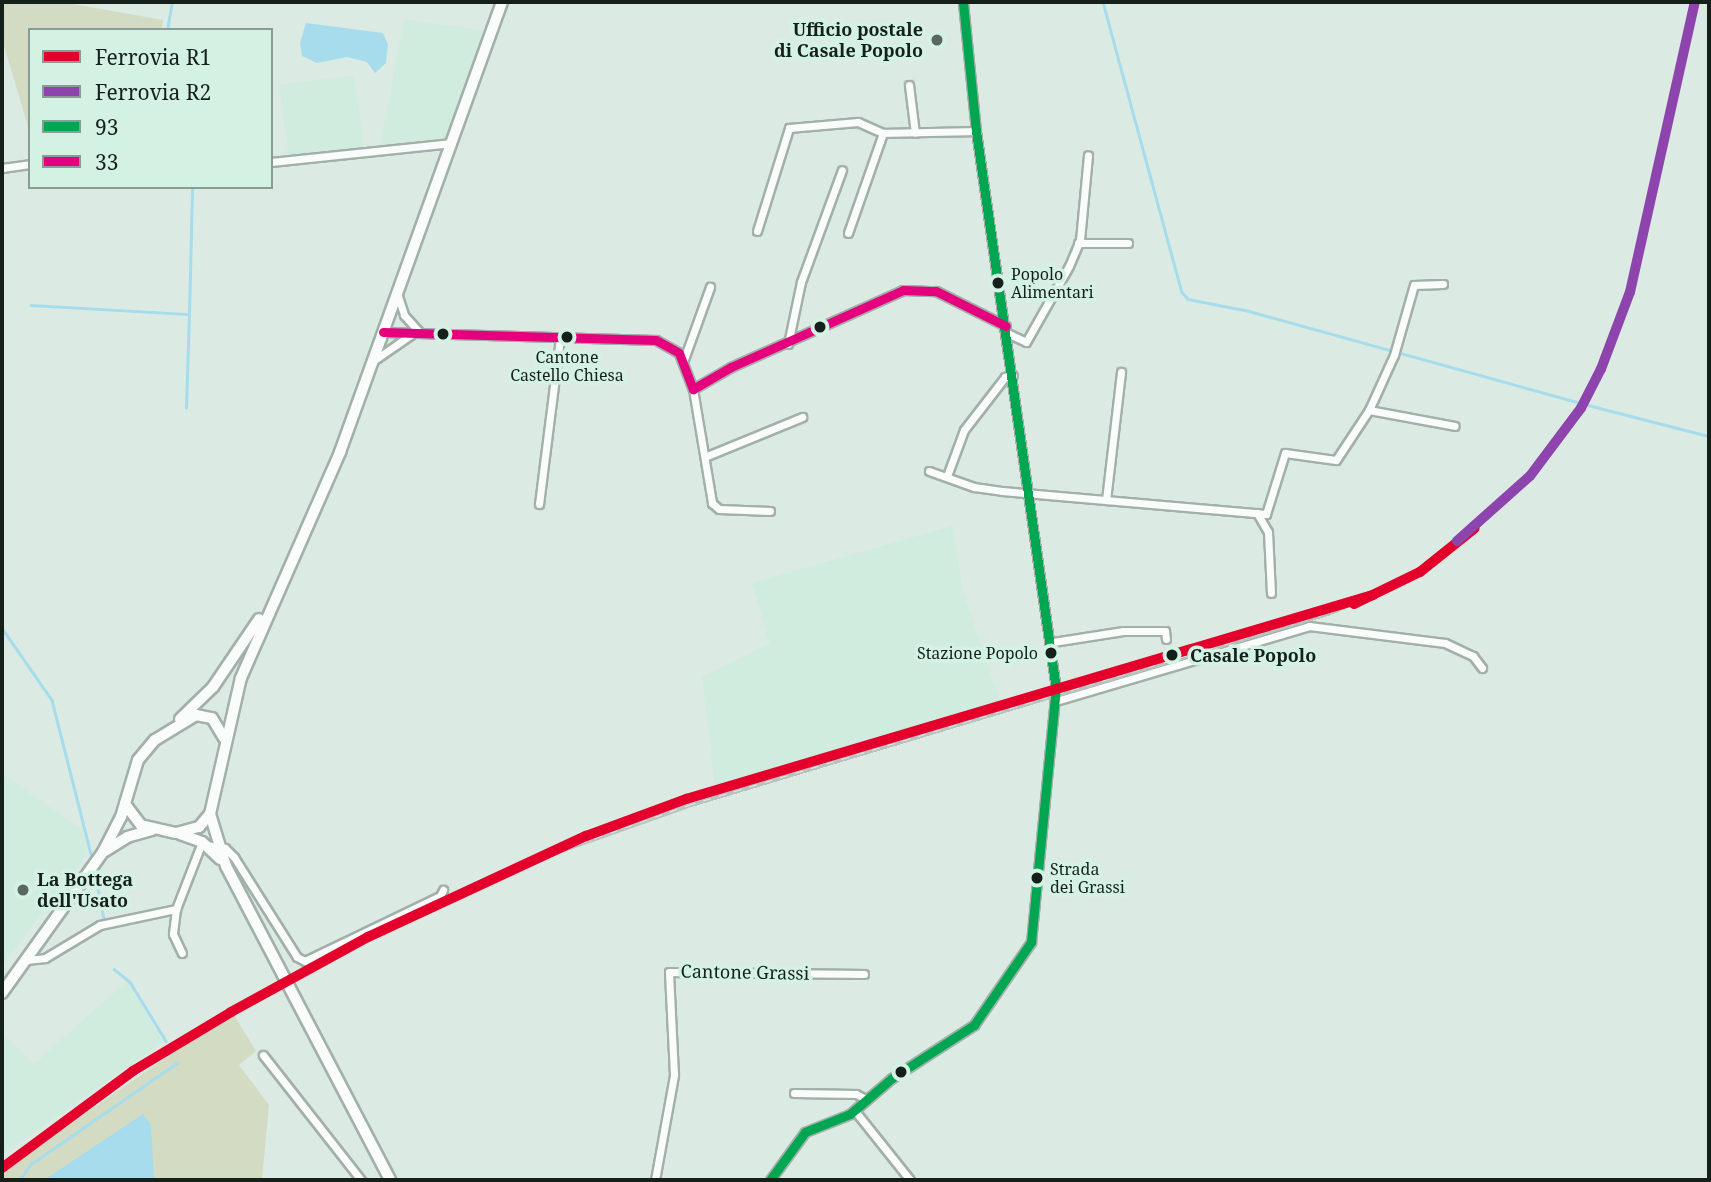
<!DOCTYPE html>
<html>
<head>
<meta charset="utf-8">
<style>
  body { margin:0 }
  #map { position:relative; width:1711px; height:1182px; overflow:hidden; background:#dbebe3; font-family:"Noto Serif",serif }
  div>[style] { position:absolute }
  .built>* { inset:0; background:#cfecde }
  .green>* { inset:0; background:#d3dbc3 }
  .water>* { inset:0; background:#a6dceb }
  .stream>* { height:2.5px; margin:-1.25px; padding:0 1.25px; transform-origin:1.25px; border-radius:1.25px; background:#a6dceb }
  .roads { filter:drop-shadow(2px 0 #a3b0a9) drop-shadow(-2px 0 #a3b0a9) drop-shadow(0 2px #a3b0a9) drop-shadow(0 -2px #a3b0a9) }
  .minor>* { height:7px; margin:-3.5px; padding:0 3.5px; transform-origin:3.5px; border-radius:3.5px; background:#fafcfb }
  .major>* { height:10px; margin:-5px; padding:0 5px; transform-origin:5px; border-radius:5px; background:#fafcfb }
  .rail>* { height:5px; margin-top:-2.5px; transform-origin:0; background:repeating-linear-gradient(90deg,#d4f2e4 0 8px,#bcc0be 0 16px); box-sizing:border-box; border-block:2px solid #bcc0be }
  .bus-1>* { height:9px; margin:-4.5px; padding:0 4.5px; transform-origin:4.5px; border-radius:4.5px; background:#00a651 }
  .bus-2>* { height:9px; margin:-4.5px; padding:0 4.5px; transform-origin:4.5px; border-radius:4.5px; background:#e5007d }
  .rail-1>* { height:10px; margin:-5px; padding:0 5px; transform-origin:5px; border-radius:5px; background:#e4002b }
  .rail-2>* { height:10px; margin:-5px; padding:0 5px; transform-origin:5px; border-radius:5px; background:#8e44ad }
  .dots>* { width:19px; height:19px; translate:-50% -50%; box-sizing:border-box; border:4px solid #d4f2e4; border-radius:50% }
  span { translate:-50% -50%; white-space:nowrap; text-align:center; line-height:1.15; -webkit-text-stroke:7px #d4f2e4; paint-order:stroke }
  .bus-label { font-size:16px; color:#15201b }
  .left { translate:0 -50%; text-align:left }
  .right { translate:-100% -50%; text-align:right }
  .poi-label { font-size:18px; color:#15201b; font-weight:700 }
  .stop-label { font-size:18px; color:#15201b; font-weight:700 }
  .street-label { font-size:18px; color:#15201b }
  .frame { position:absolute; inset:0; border:4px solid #15201b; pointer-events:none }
  .legend { position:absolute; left:28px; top:28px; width:245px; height:161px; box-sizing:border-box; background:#d4f2e4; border:2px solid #889e94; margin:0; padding:9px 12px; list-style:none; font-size:21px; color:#15201b }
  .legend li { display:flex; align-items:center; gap:14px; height:35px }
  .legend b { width:35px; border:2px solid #889e94 }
</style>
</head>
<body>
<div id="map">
  <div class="built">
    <i style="clip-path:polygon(404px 19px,487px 31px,449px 139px,380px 148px)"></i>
    <i style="clip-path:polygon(354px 75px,364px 149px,289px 159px,279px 85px)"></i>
    <i style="clip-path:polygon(952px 526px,963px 591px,1000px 701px,715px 786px,702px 677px,770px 644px,752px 583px)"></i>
    <i style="clip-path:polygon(2px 774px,82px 829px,87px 854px,2px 966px)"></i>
    <i style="clip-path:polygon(127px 981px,163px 1042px,2px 1155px,2px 1033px,34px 1064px)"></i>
  </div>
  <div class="green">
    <i style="clip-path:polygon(2px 2px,62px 2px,163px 20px,162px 30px,30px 30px,30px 133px,2px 39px)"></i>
    <i style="clip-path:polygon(232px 1012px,256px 1051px,239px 1065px,269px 1105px,262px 1180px,2px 1180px,2px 1171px)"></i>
  </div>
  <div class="water">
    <i style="clip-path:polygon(306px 23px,383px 33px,388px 45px,386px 63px,375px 73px,367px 62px,347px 57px,317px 63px,302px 56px,300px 43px)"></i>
    <i style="clip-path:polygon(143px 1114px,151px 1125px,154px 1180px,44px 1180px)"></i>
  </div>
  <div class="stream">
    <i style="left:1103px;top:2px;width:301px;rotate:74.8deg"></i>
    <i style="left:1182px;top:292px;width:9px;rotate:49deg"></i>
    <i style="left:1188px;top:299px;width:62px;rotate:11.1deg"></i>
    <i style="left:1249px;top:311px;width:340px;rotate:15.5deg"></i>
    <i style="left:167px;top:30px;width:28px;rotate:-80deg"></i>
    <i style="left:31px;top:305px;width:158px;rotate:3.3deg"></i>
    <i style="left:189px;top:314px;width:127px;rotate:-88.6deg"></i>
    <i style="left:1588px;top:405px;width:125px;rotate:14.4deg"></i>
    <i style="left:186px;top:408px;width:94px;rotate:-88.2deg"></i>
    <i style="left:2px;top:628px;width:88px;rotate:55.2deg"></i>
    <i style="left:52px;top:700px;width:167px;rotate:75.8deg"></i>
    <i style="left:94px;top:869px;width:51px;rotate:78.7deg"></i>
    <i style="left:114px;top:969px;width:21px;rotate:39deg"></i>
    <i style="left:130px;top:982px;width:69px;rotate:58.6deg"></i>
    <i style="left:19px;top:1180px;width:20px;rotate:-53deg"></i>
    <i style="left:31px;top:1164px;width:178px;rotate:-34.7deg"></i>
  </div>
  <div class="roads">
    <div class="minor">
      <i style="left:909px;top:85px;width:48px;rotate:82.9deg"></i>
      <i style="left:271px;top:162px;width:182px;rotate:-6deg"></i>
      <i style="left:2px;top:168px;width:28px;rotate:-8deg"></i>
      <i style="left:757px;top:231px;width:108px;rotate:-72.7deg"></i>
      <i style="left:789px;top:128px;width:69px;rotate:-5deg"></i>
      <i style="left:858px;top:122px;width:27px;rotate:24deg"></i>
      <i style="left:848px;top:233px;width:106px;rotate:-70.7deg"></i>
      <i style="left:883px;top:133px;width:93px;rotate:-1.2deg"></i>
      <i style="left:1078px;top:243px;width:50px"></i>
      <i style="left:397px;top:293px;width:23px;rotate:72deg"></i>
      <i style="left:404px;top:315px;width:24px;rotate:48deg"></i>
      <i style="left:383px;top:332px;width:273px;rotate:1.7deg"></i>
      <i style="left:656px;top:340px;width:26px;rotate:29deg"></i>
      <i style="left:679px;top:353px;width:39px;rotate:69deg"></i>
      <i style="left:693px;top:389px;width:44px;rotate:-30.1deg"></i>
      <i style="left:731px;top:367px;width:188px;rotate:-24.1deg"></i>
      <i style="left:903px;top:290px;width:33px;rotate:2deg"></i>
      <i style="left:936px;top:291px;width:78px;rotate:26.6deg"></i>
      <i style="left:1007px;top:333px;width:21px;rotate:25deg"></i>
      <i style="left:1026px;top:342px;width:87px;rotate:-60.5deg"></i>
      <i style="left:1069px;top:266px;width:28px;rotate:-67deg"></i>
      <i style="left:1080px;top:240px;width:85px;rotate:-84.6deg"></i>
      <i style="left:788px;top:344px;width:63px;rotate:-78.2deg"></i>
      <i style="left:801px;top:282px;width:119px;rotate:-69.9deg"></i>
      <i style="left:376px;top:359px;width:44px;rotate:-34.8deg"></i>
      <i style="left:683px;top:362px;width:80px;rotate:-70.2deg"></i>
      <i style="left:693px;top:389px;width:116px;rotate:80.5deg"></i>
      <i style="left:712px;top:503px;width:9px;rotate:41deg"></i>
      <i style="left:719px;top:509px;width:51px;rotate:2.2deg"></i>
      <i style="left:1369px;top:410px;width:60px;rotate:-65.6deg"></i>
      <i style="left:1394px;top:355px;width:73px;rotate:-74.1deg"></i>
      <i style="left:1414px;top:285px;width:29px;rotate:-2deg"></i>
      <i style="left:707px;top:456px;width:103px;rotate:-22.3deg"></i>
      <i style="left:929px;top:471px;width:48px;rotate:19.6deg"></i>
      <i style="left:974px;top:487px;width:28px;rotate:8deg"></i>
      <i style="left:1002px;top:491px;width:265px;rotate:5deg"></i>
      <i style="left:1266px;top:514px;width:64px;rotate:-72.7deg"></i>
      <i style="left:1285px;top:453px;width:51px;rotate:7.8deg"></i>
      <i style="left:1336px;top:460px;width:60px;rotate:-56.6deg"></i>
      <i style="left:1369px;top:410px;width:87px;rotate:10.5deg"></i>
      <i style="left:947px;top:476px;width:49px;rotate:-69.7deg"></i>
      <i style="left:964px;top:430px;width:67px;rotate:-52.3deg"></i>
      <i style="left:1005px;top:377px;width:8px;rotate:-14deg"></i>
      <i style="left:1106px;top:500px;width:129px;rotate:-83.3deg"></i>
      <i style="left:539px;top:504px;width:167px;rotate:-82.8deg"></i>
      <i style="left:1257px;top:513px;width:22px;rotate:60deg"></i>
      <i style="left:1268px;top:532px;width:61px;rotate:87.2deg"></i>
      <i style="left:1053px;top:642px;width:71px;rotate:-8.9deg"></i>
      <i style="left:1123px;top:631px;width:42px"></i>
      <i style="left:1165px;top:631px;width:8px;rotate:83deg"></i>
      <i style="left:1056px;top:701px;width:264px;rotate:-16.5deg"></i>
      <i style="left:1309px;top:626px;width:137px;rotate:7.1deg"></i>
      <i style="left:1445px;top:643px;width:31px;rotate:25deg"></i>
      <i style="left:1473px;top:656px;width:15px;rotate:53deg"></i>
      <i style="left:206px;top:845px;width:19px;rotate:9deg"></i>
      <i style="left:225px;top:848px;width:13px;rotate:45deg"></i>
      <i style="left:234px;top:857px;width:118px;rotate:57.8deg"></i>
      <i style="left:297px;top:957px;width:9px;rotate:27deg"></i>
      <i style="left:305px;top:961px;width:150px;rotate:-25.7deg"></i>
      <i style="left:440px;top:896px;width:7px;rotate:-63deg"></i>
      <i style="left:176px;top:909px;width:25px;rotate:97deg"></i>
      <i style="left:173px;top:934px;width:21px;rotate:65deg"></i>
      <i style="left:27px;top:960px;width:18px;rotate:-6deg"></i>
      <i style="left:45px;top:958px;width:64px;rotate:-31deg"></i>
      <i style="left:100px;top:925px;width:78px;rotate:-11.9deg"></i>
      <i style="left:176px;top:909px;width:72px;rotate:-68.8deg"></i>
      <i style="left:263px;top:1055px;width:159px;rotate:51.9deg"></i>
      <i style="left:794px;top:1093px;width:62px;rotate:0.9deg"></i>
      <i style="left:856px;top:1094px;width:11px;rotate:27deg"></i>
      <i style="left:855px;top:1111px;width:88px;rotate:51.4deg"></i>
      <i style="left:655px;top:1180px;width:107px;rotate:-79.7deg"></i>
      <i style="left:674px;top:1075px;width:103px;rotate:-92.8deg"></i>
      <i style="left:669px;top:972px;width:195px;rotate:0.6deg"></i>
      <i style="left:770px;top:1180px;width:59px;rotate:-53.9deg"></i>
      <i style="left:805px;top:1132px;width:48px;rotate:-21.8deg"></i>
      <i style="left:850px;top:1114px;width:55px;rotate:-40.6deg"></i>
      <i style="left:892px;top:1078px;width:98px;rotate:-32.9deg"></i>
      <i style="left:974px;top:1025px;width:101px;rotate:-55.5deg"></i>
      <i style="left:1031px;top:942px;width:254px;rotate:-84.4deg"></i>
      <i style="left:1056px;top:689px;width:564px;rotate:-98.16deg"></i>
      <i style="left:976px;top:131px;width:130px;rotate:-95.8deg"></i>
    </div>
    <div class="major">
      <i style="left:180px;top:719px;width:46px;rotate:-44.1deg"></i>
      <i style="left:213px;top:687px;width:82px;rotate:-55.9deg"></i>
      <i style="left:125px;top:804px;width:26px;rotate:53deg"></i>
      <i style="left:141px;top:825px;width:36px;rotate:13deg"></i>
      <i style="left:176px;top:833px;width:24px;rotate:-15deg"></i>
      <i style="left:199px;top:827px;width:17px;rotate:-50deg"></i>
      <i style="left:210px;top:814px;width:139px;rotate:-77.2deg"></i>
      <i style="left:241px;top:678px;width:247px;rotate:-66.3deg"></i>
      <i style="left:340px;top:452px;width:478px;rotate:-70.2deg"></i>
      <i style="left:210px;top:814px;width:54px;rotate:72.9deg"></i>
      <i style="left:226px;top:866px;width:354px;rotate:62.4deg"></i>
      <i style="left:180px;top:834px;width:23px;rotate:20deg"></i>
      <i style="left:202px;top:842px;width:25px;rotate:43deg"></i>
      <i style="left:105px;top:851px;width:26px;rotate:-32deg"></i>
      <i style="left:127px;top:837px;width:26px;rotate:-16deg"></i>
      <i style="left:2px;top:993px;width:173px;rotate:-54.4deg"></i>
      <i style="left:103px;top:852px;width:39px;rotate:-63deg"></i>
      <i style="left:121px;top:817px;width:59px;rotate:-73.4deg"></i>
      <i style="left:138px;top:760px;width:26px;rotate:-50deg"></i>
      <i style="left:155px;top:740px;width:48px;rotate:-31.4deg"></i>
      <i style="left:196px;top:715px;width:16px;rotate:11deg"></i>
      <i style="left:212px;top:718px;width:23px;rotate:59deg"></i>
    </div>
  </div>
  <div class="rail">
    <i style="left:519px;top:865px;width:179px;rotate:-19.5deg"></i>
    <i style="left:688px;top:805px;width:671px;rotate:-16.71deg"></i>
    <i style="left:1331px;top:612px;width:98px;rotate:-24.2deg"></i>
    <i style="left:1420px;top:572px;width:70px;rotate:-38.7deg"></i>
  </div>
  <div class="bus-1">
    <i style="left:770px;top:1180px;width:59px;rotate:-53.9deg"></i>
    <i style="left:805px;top:1132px;width:48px;rotate:-21.8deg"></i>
    <i style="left:850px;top:1114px;width:55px;rotate:-40.6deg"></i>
    <i style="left:892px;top:1078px;width:98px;rotate:-32.9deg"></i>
    <i style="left:974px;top:1025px;width:101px;rotate:-55.5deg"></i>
    <i style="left:1031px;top:942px;width:254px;rotate:-84.4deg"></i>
    <i style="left:1056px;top:689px;width:564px;rotate:-98.16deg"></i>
    <i style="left:976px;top:131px;width:130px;rotate:-95.8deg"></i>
  </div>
  <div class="bus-2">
    <i style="left:383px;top:332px;width:273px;rotate:1.7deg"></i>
    <i style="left:656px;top:340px;width:26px;rotate:29deg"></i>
    <i style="left:679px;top:353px;width:39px;rotate:69deg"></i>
    <i style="left:693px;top:389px;width:44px;rotate:-30.1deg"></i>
    <i style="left:731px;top:367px;width:188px;rotate:-24.1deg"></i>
    <i style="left:903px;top:290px;width:33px;rotate:2deg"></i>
    <i style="left:936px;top:291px;width:78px;rotate:26.6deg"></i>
  </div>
  <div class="rail-1">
    <i style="left:1354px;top:604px;width:73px;rotate:-25.9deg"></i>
    <i style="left:1420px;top:572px;width:70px;rotate:-38.7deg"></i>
    <i style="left:2px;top:1168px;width:163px;rotate:-36.5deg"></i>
    <i style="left:133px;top:1071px;width:114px;rotate:-31deg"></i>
    <i style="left:231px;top:1012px;width:156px;rotate:-28.7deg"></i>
    <i style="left:368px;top:937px;width:240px;rotate:-24.9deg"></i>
    <i style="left:586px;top:836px;width:107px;rotate:-20.3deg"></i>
    <i style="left:686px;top:799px;width:717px;rotate:-16.54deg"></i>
  </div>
  <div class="rail-2">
    <i style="left:1457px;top:541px;width:98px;rotate:-41.7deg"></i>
    <i style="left:1530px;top:476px;width:85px;rotate:-53.1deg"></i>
    <i style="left:1581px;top:408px;width:44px;rotate:-62.9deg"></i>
    <i style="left:1601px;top:369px;width:82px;rotate:-69.4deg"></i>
    <i style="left:1630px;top:292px;width:297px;rotate:-77.4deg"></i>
  </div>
  <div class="dots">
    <i style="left:937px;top:40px;background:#5a6761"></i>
    <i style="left:998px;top:283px;background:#15201b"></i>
    <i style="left:820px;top:327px;background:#15201b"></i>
    <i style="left:443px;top:334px;background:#15201b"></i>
    <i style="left:567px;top:337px;background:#15201b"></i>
    <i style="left:1051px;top:653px;background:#15201b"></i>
    <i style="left:1172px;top:655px;background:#15201b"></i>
    <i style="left:1037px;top:878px;background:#15201b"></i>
    <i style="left:23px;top:890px;background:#5a6761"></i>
    <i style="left:901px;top:1072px;background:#15201b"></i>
  </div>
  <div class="bus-label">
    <span class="left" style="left:1011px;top:283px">Popolo<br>Alimentari</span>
    <span style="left:567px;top:366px">Cantone<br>Castello Chiesa</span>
    <span class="right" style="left:1038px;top:653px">Stazione Popolo</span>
    <span class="left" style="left:1050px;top:878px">Strada<br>dei Grassi</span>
  </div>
  <div class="poi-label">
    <span class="right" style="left:923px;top:40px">Ufficio postale<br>di Casale Popolo</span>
    <span class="left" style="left:37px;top:890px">La Bottega<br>dell'Usato</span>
  </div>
  <div class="stop-label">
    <span class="left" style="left:1190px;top:655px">Casale Popolo</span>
  </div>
  <div class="street-label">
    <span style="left:745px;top:972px;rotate:1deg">Cantone Grassi</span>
  </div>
  <div class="frame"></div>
  <ul class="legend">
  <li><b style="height:9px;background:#e4002b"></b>Ferrovia R1</li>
  <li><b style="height:9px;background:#8e44ad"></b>Ferrovia R2</li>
  <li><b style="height:9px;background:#00a651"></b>93</li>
  <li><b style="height:9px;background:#e5007d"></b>33</li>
  </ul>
</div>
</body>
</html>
